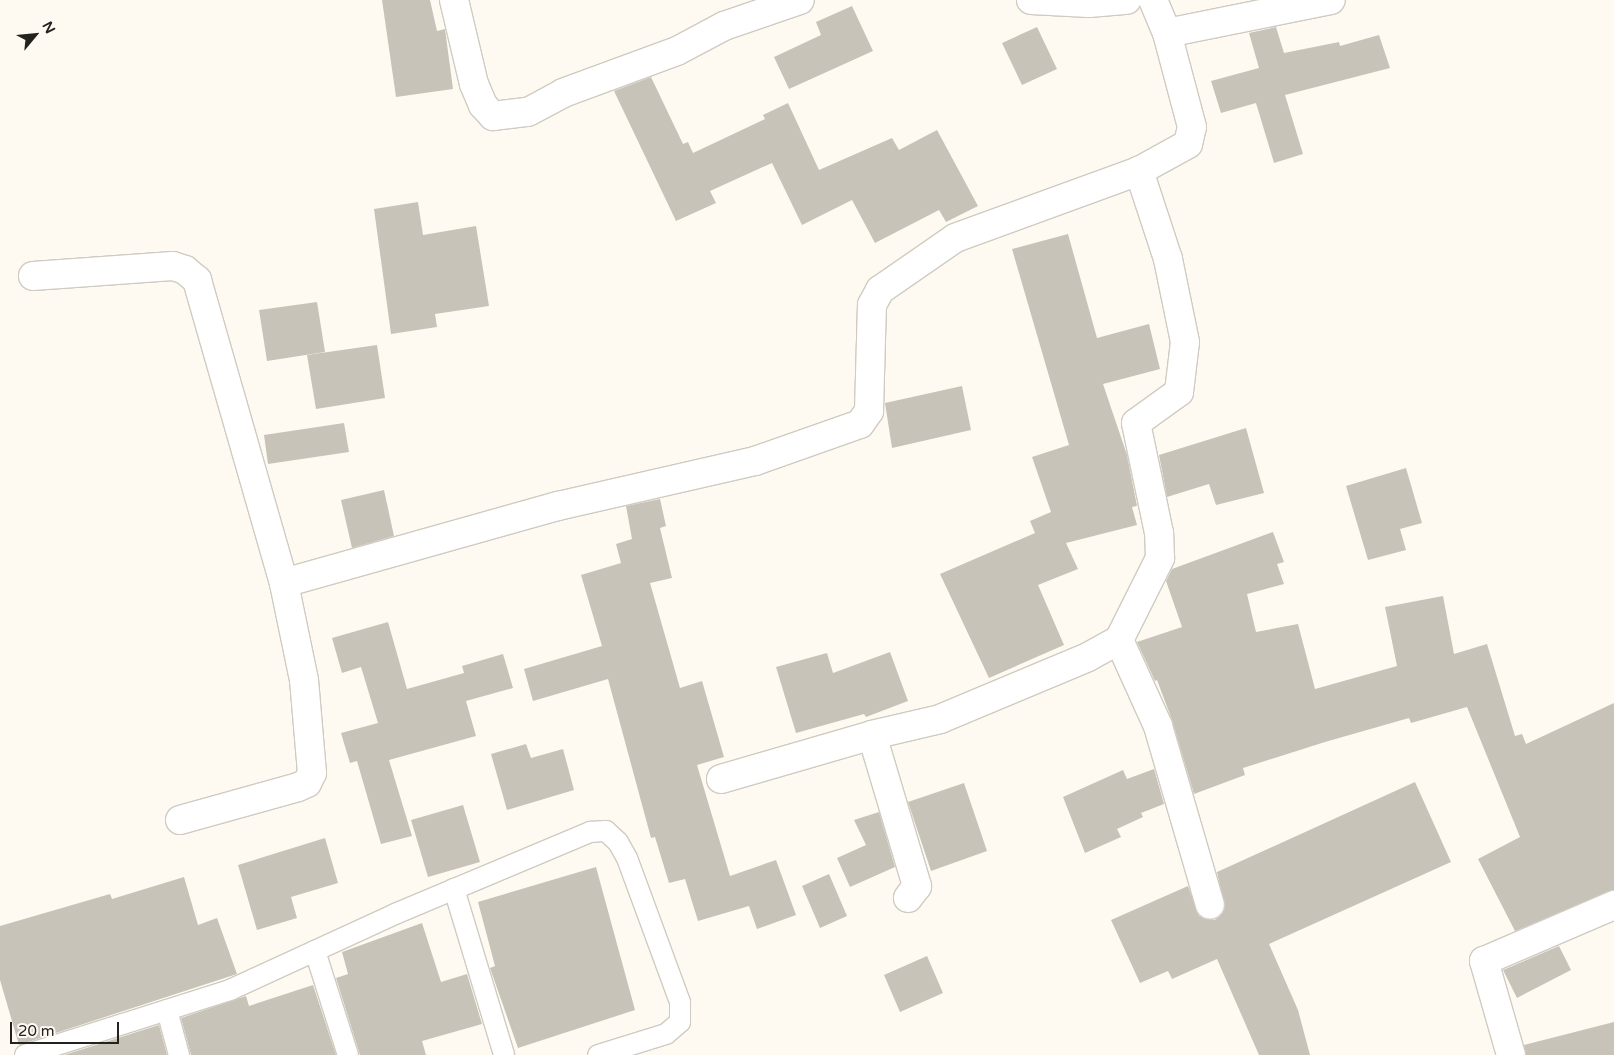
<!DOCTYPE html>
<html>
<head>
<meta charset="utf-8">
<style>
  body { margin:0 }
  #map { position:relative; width:1614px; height:1055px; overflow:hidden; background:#fefaf2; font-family:"Varela Round",sans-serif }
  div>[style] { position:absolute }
  .building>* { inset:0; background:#c8c3b9 }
  .roads { filter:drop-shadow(1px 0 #d0cbc1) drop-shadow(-1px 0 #d0cbc1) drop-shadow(0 1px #d0cbc1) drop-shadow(0 -1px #d0cbc1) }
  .service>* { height:20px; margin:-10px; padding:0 10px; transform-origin:10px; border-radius:10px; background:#fff }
  .minor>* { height:28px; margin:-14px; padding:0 14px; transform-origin:14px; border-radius:14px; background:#fff }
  span { translate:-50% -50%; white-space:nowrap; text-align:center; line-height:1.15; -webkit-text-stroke:4px #fefaf2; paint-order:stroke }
  .north { position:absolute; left:10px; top:10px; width:50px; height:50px; -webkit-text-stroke:4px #fefaf2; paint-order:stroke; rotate:62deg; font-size:14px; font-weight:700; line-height:20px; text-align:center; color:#24221e }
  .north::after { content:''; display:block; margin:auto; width:18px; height:22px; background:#24221e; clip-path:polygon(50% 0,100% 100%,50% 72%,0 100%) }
  .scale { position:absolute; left:10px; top:1022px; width:109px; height:22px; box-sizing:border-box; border:2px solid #24221e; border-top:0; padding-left:6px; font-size:15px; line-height:18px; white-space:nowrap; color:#24221e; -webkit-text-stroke:4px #fefaf2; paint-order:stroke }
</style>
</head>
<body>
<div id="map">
  <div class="building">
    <i style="clip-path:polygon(382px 0,430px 0,437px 31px,445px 29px,453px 89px,396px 97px)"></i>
    <i style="clip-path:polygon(852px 6px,873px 51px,789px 89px,774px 57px,821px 35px,816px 22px)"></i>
    <i style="clip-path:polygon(1037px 27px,1057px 69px,1022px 85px,1002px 43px)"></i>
    <i style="clip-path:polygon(1276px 27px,1284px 53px,1339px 42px,1340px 46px,1379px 35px,1390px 68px,1285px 95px,1303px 154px,1274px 163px,1256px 103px,1221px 113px,1211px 81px,1259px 68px,1249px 33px)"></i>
    <i style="clip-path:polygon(651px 77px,683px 144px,688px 142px,693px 153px,765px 119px,763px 115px,788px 103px,819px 170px,892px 138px,899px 150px,937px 130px,978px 206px,946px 222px,939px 210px,875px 243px,852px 200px,802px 225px,772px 163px,710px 191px,716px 203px,676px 221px,614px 91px)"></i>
    <i style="clip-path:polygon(418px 202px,423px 235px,476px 226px,489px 306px,435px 314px,437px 327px,391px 334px,374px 209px)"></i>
    <i style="clip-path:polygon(1068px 234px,1097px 338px,1149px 324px,1160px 369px,1103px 384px,1127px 455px,1137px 506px,1132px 507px,1137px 525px,1066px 543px,1078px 569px,1038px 585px,1064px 645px,989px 678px,940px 574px,1035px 533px,1030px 521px,1051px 512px,1032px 457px,1069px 445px,1012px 249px)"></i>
    <i style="clip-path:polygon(317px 302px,325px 352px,267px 361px,259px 310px)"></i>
    <i style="clip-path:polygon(377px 345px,385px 398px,316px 409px,307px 355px)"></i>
    <i style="clip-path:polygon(962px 386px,971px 430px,892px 448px,885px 403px)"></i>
    <i style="clip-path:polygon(344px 423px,349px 452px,268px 464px,264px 435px)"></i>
    <i style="clip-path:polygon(1246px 428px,1264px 493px,1216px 505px,1209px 484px,1167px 497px,1159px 455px)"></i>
    <i style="clip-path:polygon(1406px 468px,1422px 523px,1400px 529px,1406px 550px,1368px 560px,1346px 486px)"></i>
    <i style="clip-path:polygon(384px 490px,394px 536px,352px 548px,341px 500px)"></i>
    <i style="clip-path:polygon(660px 499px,666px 526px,660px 528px,672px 578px,650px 583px,680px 688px,702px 681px,724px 757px,697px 765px,730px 876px,776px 860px,796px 915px,757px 929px,749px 906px,698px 921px,685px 879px,669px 883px,655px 837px,651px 838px,608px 679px,533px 701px,524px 669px,602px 646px,581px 575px,621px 563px,616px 544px,632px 539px,626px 506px)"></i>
    <i style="clip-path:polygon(1273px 532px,1284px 562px,1277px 564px,1284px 584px,1247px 594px,1256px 632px,1298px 624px,1315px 689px,1397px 666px,1385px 607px,1443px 596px,1454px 654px,1487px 644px,1515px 736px,1522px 734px,1526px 744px,1614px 703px,1614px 890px,1515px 931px,1478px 859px,1520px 837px,1467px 707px,1411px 723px,1409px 718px,1325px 742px,1243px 768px,1245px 775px,1194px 794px,1172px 720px,1157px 680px,1155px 681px,1137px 642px,1182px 627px,1166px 581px,1172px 569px)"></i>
    <i style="clip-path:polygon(388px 622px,407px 689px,464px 673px,462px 666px,503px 654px,513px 688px,466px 701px,476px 736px,389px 760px,412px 836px,381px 844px,357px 761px,350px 763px,341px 733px,378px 723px,361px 667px,342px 673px,332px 638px)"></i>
    <i style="clip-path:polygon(890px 652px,908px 701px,866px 717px,864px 714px,796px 733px,776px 667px,827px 653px,833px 673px)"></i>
    <i style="clip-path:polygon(526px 744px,531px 758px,563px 749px,574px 790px,507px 810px,491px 754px)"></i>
    <i style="clip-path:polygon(1154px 769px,1164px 804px,1141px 813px,1143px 817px,1117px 829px,1121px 837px,1085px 853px,1063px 797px,1123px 770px,1127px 779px)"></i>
    <i style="clip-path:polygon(1415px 782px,1451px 862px,1269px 944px,1298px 1010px,1310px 1055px,1259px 1055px,1217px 959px,1172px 979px,1168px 971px,1140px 983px,1111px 920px,1188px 886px,1199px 916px,1215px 920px,1225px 908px,1217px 872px)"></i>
    <i style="clip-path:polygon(964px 783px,987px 851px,931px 871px,908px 802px)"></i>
    <i style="clip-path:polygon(463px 805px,480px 862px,428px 877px,411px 820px)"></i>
    <i style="clip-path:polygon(879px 812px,895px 867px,850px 887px,837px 858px,866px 845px,854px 820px)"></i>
    <i style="clip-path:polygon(325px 838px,338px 883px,291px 897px,297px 918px,257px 930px,238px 865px)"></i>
    <i style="clip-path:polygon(596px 867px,635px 1010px,518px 1048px,490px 968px,495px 966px,478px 902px)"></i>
    <i style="clip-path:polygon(829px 874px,847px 916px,820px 928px,802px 886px)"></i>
    <i style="clip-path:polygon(184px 877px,198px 925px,217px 918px,237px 974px,19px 1045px,0 980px,0 926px,110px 894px,112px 899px)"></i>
    <i style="clip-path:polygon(422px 923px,441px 982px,467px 974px,482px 1024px,422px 1041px,426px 1055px,360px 1055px,336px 978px,348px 974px,342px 952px)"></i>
    <i style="clip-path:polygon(1559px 946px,1571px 970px,1517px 998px,1503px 970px)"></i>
    <i style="clip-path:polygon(927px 956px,943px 993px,900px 1012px,884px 975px)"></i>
    <i style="clip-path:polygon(313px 985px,336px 1055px,191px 1055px,181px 1018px,246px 996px,249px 1006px)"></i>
    <i style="clip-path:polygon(1614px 1022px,1614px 1055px,1526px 1055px,1524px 1045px)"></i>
    <i style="clip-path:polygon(159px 1025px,167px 1055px,64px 1055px)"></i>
  </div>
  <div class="roads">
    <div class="service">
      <i style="left:454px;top:889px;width:173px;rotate:73.2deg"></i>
      <i style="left:315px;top:951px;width:109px;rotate:72.4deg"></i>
      <i style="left:167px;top:1010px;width:47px;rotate:75.1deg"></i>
      <i style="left:25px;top:1055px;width:215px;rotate:-17.6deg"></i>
      <i style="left:230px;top:990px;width:182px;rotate:-24.7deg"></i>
      <i style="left:395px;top:914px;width:212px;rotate:-22.8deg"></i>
      <i style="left:590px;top:832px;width:16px;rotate:-4deg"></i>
      <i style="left:606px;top:831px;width:16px;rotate:43deg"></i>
      <i style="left:618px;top:842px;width:18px;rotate:61deg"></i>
      <i style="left:627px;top:858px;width:153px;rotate:69.8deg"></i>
      <i style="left:680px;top:1002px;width:20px;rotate:90deg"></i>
      <i style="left:680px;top:1022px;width:18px;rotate:139deg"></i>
      <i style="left:666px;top:1034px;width:71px;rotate:162.8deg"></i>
    </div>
    <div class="minor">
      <i style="left:454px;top:0;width:86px;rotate:76.6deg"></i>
      <i style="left:474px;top:84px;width:23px;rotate:67deg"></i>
      <i style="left:483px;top:105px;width:15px;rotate:48deg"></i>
      <i style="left:493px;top:116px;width:35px;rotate:-7deg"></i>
      <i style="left:528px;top:112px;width:40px;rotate:-28deg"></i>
      <i style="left:563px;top:93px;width:121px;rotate:-20.2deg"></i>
      <i style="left:677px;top:51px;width:53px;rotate:-28deg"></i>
      <i style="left:724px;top:26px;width:80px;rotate:-18.9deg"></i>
      <i style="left:1031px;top:0;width:58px;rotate:3deg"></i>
      <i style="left:1089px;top:3px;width:38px;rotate:-5deg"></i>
      <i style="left:1167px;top:33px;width:167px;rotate:-11.4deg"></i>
      <i style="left:33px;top:276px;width:140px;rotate:-4.1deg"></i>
      <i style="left:173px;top:266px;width:13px;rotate:18deg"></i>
      <i style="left:185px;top:270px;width:16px;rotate:40deg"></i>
      <i style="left:197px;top:280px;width:315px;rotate:74deg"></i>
      <i style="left:284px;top:583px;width:285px;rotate:-15.7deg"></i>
      <i style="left:558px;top:506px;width:202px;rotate:-12.9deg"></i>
      <i style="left:755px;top:461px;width:111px;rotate:-19.4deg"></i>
      <i style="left:860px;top:424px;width:16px;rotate:-55deg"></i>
      <i style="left:869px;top:411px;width:106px;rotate:-88.4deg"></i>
      <i style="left:872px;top:305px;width:17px;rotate:-62deg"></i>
      <i style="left:880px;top:290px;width:91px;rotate:-34.7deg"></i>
      <i style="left:955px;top:238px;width:196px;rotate:-20deg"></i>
      <i style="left:1139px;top:171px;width:56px;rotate:-28.9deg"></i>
      <i style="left:1188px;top:144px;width:17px;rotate:-77deg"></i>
      <i style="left:1192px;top:127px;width:97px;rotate:-104.9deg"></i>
      <i style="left:1167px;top:33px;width:36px;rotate:-113deg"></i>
      <i style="left:1119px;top:640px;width:94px;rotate:65.6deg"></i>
      <i style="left:1158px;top:726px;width:186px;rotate:73.8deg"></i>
      <i style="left:872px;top:735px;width:158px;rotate:73.4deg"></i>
      <i style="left:917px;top:886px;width:15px;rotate:127deg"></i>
      <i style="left:721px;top:779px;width:157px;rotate:-16.2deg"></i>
      <i style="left:872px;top:735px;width:70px;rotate:-13.2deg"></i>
      <i style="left:940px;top:719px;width:160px;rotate:-22.7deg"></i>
      <i style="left:1088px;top:657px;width:35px;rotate:-29deg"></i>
      <i style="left:1119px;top:640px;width:92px;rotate:-63.4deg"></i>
      <i style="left:1160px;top:558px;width:25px;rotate:-92deg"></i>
      <i style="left:1159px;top:533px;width:112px;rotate:-101.8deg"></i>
      <i style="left:1136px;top:423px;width:53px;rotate:-35.8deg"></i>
      <i style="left:1179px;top:392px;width:50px;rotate:-83.2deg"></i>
      <i style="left:1185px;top:342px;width:85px;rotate:-101.6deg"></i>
      <i style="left:1168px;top:259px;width:93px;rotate:-108.2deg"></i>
      <i style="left:180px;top:820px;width:123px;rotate:-15.6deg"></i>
      <i style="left:298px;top:787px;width:10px;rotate:-24deg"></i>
      <i style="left:307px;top:783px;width:11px;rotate:-63deg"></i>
      <i style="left:312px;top:773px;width:93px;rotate:-94.9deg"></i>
      <i style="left:304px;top:680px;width:99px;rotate:-101.7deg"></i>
      <i style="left:1511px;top:1055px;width:98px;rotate:-106deg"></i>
      <i style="left:1484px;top:961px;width:142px;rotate:-23.3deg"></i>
    </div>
  </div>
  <div class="north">N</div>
  <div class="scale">20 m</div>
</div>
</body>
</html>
